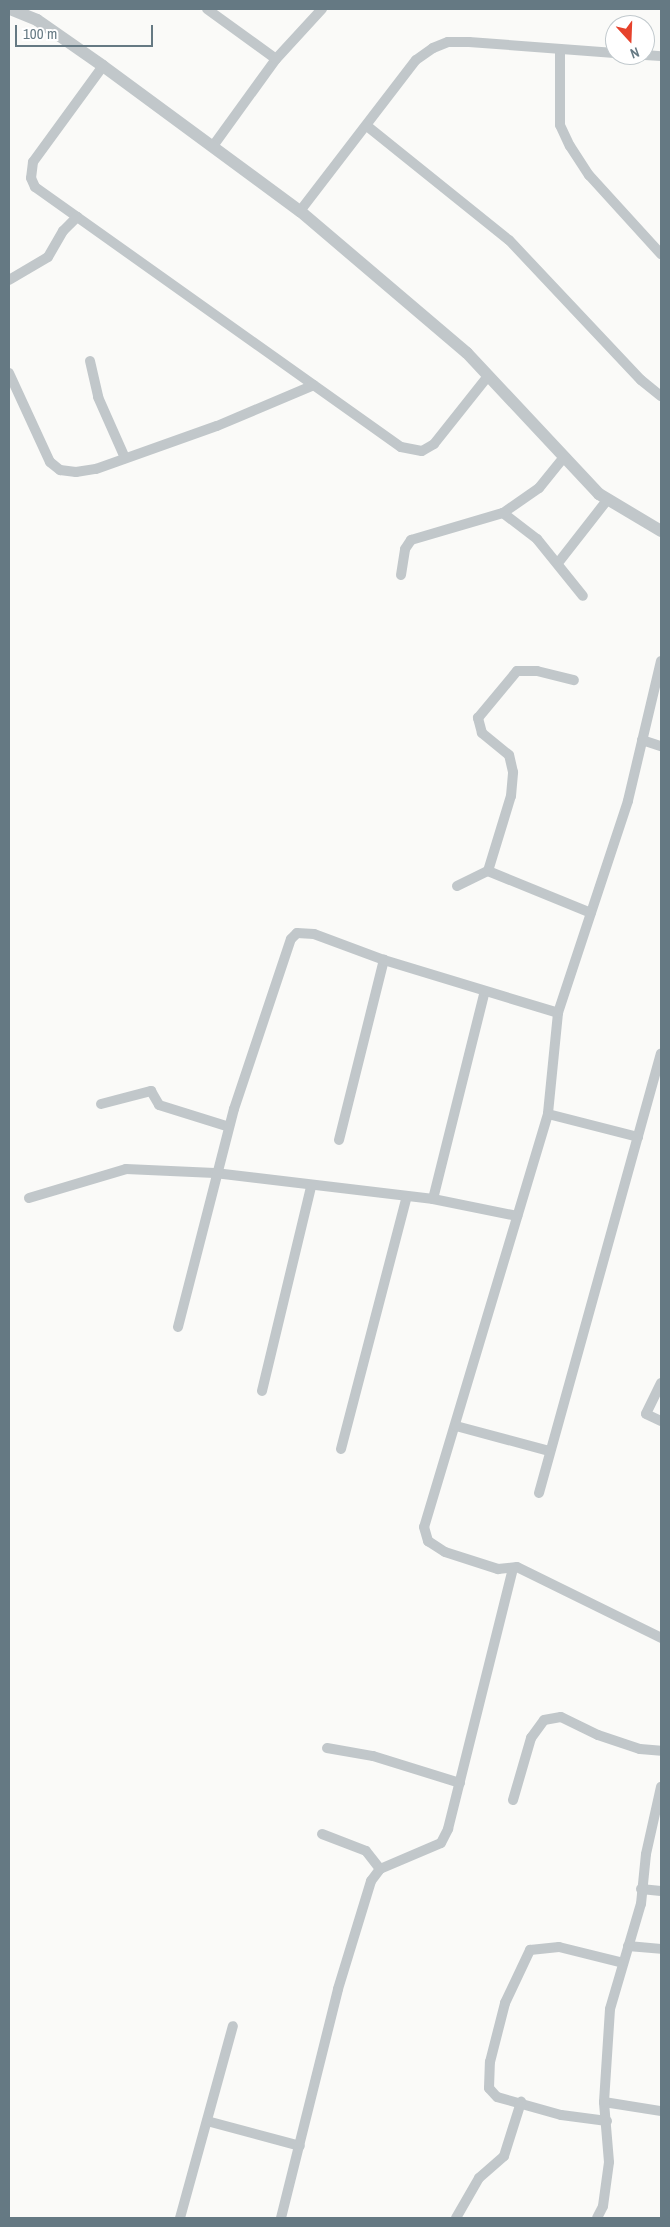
<!DOCTYPE html>
<html>
<head>
<meta charset="utf-8">
<style>
  body { margin:0 }
  #map { position:relative; width:670px; height:2227px; overflow:hidden; background:#fafaf8; font-family:"Archivo Narrow",sans-serif }
  div>[style] { position:absolute }
  .minor>* { height:10px; margin:-5px; padding:0 5px; transform-origin:5px; border-radius:5px; background:#c1c7ca }
  .tertiary>* { height:12px; margin:-6px; padding:0 6px; transform-origin:6px; border-radius:6px; background:#c1c7ca }
  span { translate:-50% -50%; white-space:nowrap; text-align:center; line-height:1.15; -webkit-text-stroke:5px #fff; paint-order:stroke }
  .frame { position:absolute; inset:0; border:10px solid #657983; pointer-events:none }
  .north { position:absolute; left:605px; top:15px; width:50px; height:50px; box-sizing:border-box; background:#fff; border:1px solid #c1c9cd; border-radius:50%; rotate:160deg; font-size:14px; font-weight:700; line-height:20px; text-align:center; color:#657983 }
  .north::after { content:''; display:block; margin:auto; width:18px; height:22px; background:#e6422c; clip-path:polygon(50% 0,100% 100%,50% 72%,0 100%) }
  .scale { position:absolute; left:15px; top:25px; width:138px; height:22px; box-sizing:border-box; border:2px solid #657983; border-top:0; padding-left:6px; font-size:15px; line-height:18px; white-space:nowrap; color:#657983; -webkit-text-stroke:4px #fff; paint-order:stroke }
</style>
</head>
<body>
<div id="map">
  <div class="minor">
    <i style="left:207px;top:9px;width:85px;rotate:35.9deg"></i>
    <i style="left:560px;top:49px;width:76px;rotate:90deg"></i>
    <i style="left:560px;top:125px;width:23px;rotate:65deg"></i>
    <i style="left:570px;top:146px;width:35px;rotate:57deg"></i>
    <i style="left:589px;top:175px;width:107px;rotate:47.7deg"></i>
    <i style="left:645px;top:55px;width:16px;rotate:4deg"></i>
    <i style="left:103px;top:66px;width:119px;rotate:126.1deg"></i>
    <i style="left:33px;top:162px;width:16px;rotate:97deg"></i>
    <i style="left:31px;top:178px;width:10px;rotate:66deg"></i>
    <i style="left:35px;top:187px;width:449px;rotate:35.4deg"></i>
    <i style="left:401px;top:447px;width:21px;rotate:11deg"></i>
    <i style="left:422px;top:451px;width:14px;rotate:-30deg"></i>
    <i style="left:434px;top:444px;width:87px;rotate:-51.5deg"></i>
    <i style="left:367px;top:126px;width:182px;rotate:38.8deg"></i>
    <i style="left:509px;top:240px;width:192px;rotate:46.7deg"></i>
    <i style="left:641px;top:380px;width:26px;rotate:39deg"></i>
    <i style="left:213px;top:146px;width:107px;rotate:-54.1deg"></i>
    <i style="left:276px;top:59px;width:68px;rotate:-47.4deg"></i>
    <i style="left:300px;top:211px;width:190px;rotate:-52.5deg"></i>
    <i style="left:416px;top:60px;width:21px;rotate:-35deg"></i>
    <i style="left:433px;top:48px;width:16px;rotate:-22deg"></i>
    <i style="left:448px;top:42px;width:21px"></i>
    <i style="left:469px;top:42px;width:146px;rotate:4.3deg"></i>
    <i style="left:9px;top:280px;width:45px;rotate:-30.5deg"></i>
    <i style="left:48px;top:257px;width:30px;rotate:-60deg"></i>
    <i style="left:63px;top:231px;width:20px;rotate:-45deg"></i>
    <i style="left:90px;top:361px;width:37px;rotate:77deg"></i>
    <i style="left:98px;top:397px;width:67px;rotate:66.1deg"></i>
    <i style="left:9px;top:373px;width:98px;rotate:65.3deg"></i>
    <i style="left:50px;top:462px;width:13px;rotate:39deg"></i>
    <i style="left:60px;top:470px;width:16px;rotate:7deg"></i>
    <i style="left:76px;top:472px;width:20px;rotate:-9deg"></i>
    <i style="left:96px;top:469px;width:128px;rotate:-19.6deg"></i>
    <i style="left:217px;top:426px;width:105px;rotate:-22.9deg"></i>
    <i style="left:503px;top:513px;width:43px;rotate:37.4deg"></i>
    <i style="left:537px;top:539px;width:73px;rotate:51.1deg"></i>
    <i style="left:558px;top:563px;width:81px;rotate:-52deg"></i>
    <i style="left:401px;top:575px;width:26px;rotate:-81deg"></i>
    <i style="left:405px;top:549px;width:11px;rotate:-56deg"></i>
    <i style="left:411px;top:540px;width:96px;rotate:-16.4deg"></i>
    <i style="left:503px;top:513px;width:44px;rotate:-34.8deg"></i>
    <i style="left:539px;top:488px;width:40px;rotate:-51deg"></i>
    <i style="left:661px;top:661px;width:144px;rotate:103.3deg"></i>
    <i style="left:628px;top:801px;width:223px;rotate:108.3deg"></i>
    <i style="left:558px;top:1013px;width:101px;rotate:95.7deg"></i>
    <i style="left:548px;top:1114px;width:431px;rotate:106.7deg"></i>
    <i style="left:424px;top:1527px;width:15px;rotate:74deg"></i>
    <i style="left:428px;top:1541px;width:20px;rotate:33deg"></i>
    <i style="left:445px;top:1552px;width:56px;rotate:17.8deg"></i>
    <i style="left:498px;top:1569px;width:19px;rotate:-6deg"></i>
    <i style="left:517px;top:1567px;width:161px;rotate:26.2deg"></i>
    <i style="left:642px;top:740px;width:20px;rotate:18deg"></i>
    <i style="left:488px;top:871px;width:78px;rotate:-73deg"></i>
    <i style="left:511px;top:796px;width:24px;rotate:-85deg"></i>
    <i style="left:513px;top:772px;width:17px;rotate:-103deg"></i>
    <i style="left:509px;top:755px;width:35px;rotate:-141deg"></i>
    <i style="left:482px;top:733px;width:16px;rotate:-105deg"></i>
    <i style="left:478px;top:718px;width:61px;rotate:-50.3deg"></i>
    <i style="left:517px;top:671px;width:20px"></i>
    <i style="left:537px;top:671px;width:38px;rotate:14deg"></i>
    <i style="left:457px;top:886px;width:34px;rotate:-26deg"></i>
    <i style="left:488px;top:871px;width:111px;rotate:22.2deg"></i>
    <i style="left:101px;top:1104px;width:52px;rotate:-14.6deg"></i>
    <i style="left:151px;top:1091px;width:16px;rotate:60deg"></i>
    <i style="left:159px;top:1105px;width:73px;rotate:17.4deg"></i>
    <i style="left:548px;top:1114px;width:93px;rotate:14.3deg"></i>
    <i style="left:339px;top:1140px;width:186px;rotate:-76deg"></i>
    <i style="left:29px;top:1198px;width:101px;rotate:-16.6deg"></i>
    <i style="left:126px;top:1169px;width:89px;rotate:2.6deg"></i>
    <i style="left:215px;top:1173px;width:220px;rotate:6.8deg"></i>
    <i style="left:433px;top:1199px;width:86px;rotate:11.4deg"></i>
    <i style="left:433px;top:1199px;width:214px;rotate:-76deg"></i>
    <i style="left:178px;top:1327px;width:225px;rotate:-75.6deg"></i>
    <i style="left:234px;top:1109px;width:179px;rotate:-71.5deg"></i>
    <i style="left:291px;top:939px;width:8px;rotate:-45deg"></i>
    <i style="left:297px;top:933px;width:17px;rotate:3deg"></i>
    <i style="left:314px;top:934px;width:75px;rotate:20.4deg"></i>
    <i style="left:384px;top:960px;width:182px;rotate:16.9deg"></i>
    <i style="left:661px;top:1383px;width:34px;rotate:116deg"></i>
    <i style="left:646px;top:1414px;width:17px;rotate:25deg"></i>
    <i style="left:262px;top:1391px;width:210px;rotate:-76.5deg"></i>
    <i style="left:456px;top:1426px;width:96px;rotate:15deg"></i>
    <i style="left:341px;top:1449px;width:261px;rotate:-75.4deg"></i>
    <i style="left:539px;top:1493px;width:456px;rotate:-74.5deg"></i>
    <i style="left:327px;top:1748px;width:47px;rotate:9.9deg"></i>
    <i style="left:373px;top:1756px;width:91px;rotate:17.2deg"></i>
    <i style="left:513px;top:1800px;width:65px;rotate:-73.8deg"></i>
    <i style="left:531px;top:1738px;width:22px;rotate:-54deg"></i>
    <i style="left:544px;top:1720px;width:17px;rotate:-10deg"></i>
    <i style="left:561px;top:1717px;width:41px;rotate:25.9deg"></i>
    <i style="left:598px;top:1735px;width:44px;rotate:18.4deg"></i>
    <i style="left:640px;top:1749px;width:21px;rotate:5deg"></i>
    <i style="left:322px;top:1834px;width:47px;rotate:21.1deg"></i>
    <i style="left:366px;top:1851px;width:23px;rotate:52deg"></i>
    <i style="left:641px;top:1889px;width:20px;rotate:6deg"></i>
    <i style="left:628px;top:1946px;width:33px;rotate:5deg"></i>
    <i style="left:604px;top:2102px;width:58px;rotate:9deg"></i>
    <i style="left:207px;top:2121px;width:96px;rotate:15deg"></i>
    <i style="left:607px;top:2121px;width:46px;rotate:-172.6deg"></i>
    <i style="left:561px;top:2115px;width:66px;rotate:-164.3deg"></i>
    <i style="left:497px;top:2097px;width:12px;rotate:-132deg"></i>
    <i style="left:489px;top:2088px;width:26px;rotate:-88deg"></i>
    <i style="left:490px;top:2062px;width:61px;rotate:-75.7deg"></i>
    <i style="left:505px;top:2003px;width:59px;rotate:-64.7deg"></i>
    <i style="left:530px;top:1950px;width:29px;rotate:-6deg"></i>
    <i style="left:559px;top:1947px;width:66px;rotate:14deg"></i>
    <i style="left:180px;top:2218px;width:199px;rotate:-74.6deg"></i>
    <i style="left:281px;top:2218px;width:236px;rotate:-76deg"></i>
    <i style="left:338px;top:1989px;width:113px;rotate:-73deg"></i>
    <i style="left:371px;top:1881px;width:15px;rotate:-53deg"></i>
    <i style="left:380px;top:1869px;width:66px;rotate:-23.1deg"></i>
    <i style="left:441px;top:1843px;width:16px;rotate:-63deg"></i>
    <i style="left:448px;top:1829px;width:269px;rotate:-76deg"></i>
    <i style="left:456px;top:2218px;width:46px;rotate:-60.1deg"></i>
    <i style="left:479px;top:2178px;width:33px;rotate:-41deg"></i>
    <i style="left:504px;top:2156px;width:57px;rotate:-72.5deg"></i>
    <i style="left:597px;top:2218px;width:13px;rotate:-63deg"></i>
    <i style="left:603px;top:2206px;width:44px;rotate:-82.2deg"></i>
    <i style="left:609px;top:2162px;width:60px;rotate:-94.8deg"></i>
    <i style="left:604px;top:2102px;width:93px;rotate:-86.3deg"></i>
    <i style="left:610px;top:2009px;width:109px;rotate:-73.6deg"></i>
    <i style="left:641px;top:1904px;width:50px;rotate:-84.3deg"></i>
    <i style="left:646px;top:1854px;width:69px;rotate:-77.4deg"></i>
  </div>
  <div class="tertiary">
    <i style="left:10px;top:9px;width:29px;rotate:22deg"></i>
    <i style="left:37px;top:20px;width:80px;rotate:34.9deg"></i>
    <i style="left:103px;top:66px;width:245px;rotate:36.4deg"></i>
    <i style="left:300px;top:211px;width:219px;rotate:40.4deg"></i>
    <i style="left:467px;top:353px;width:193px;rotate:46.9deg"></i>
    <i style="left:599px;top:494px;width:72px;rotate:30.8deg"></i>
  </div>
  <div class="frame"></div>
  <div class="north">N</div>
  <div class="scale">100 m</div>
</div>
</body>
</html>
